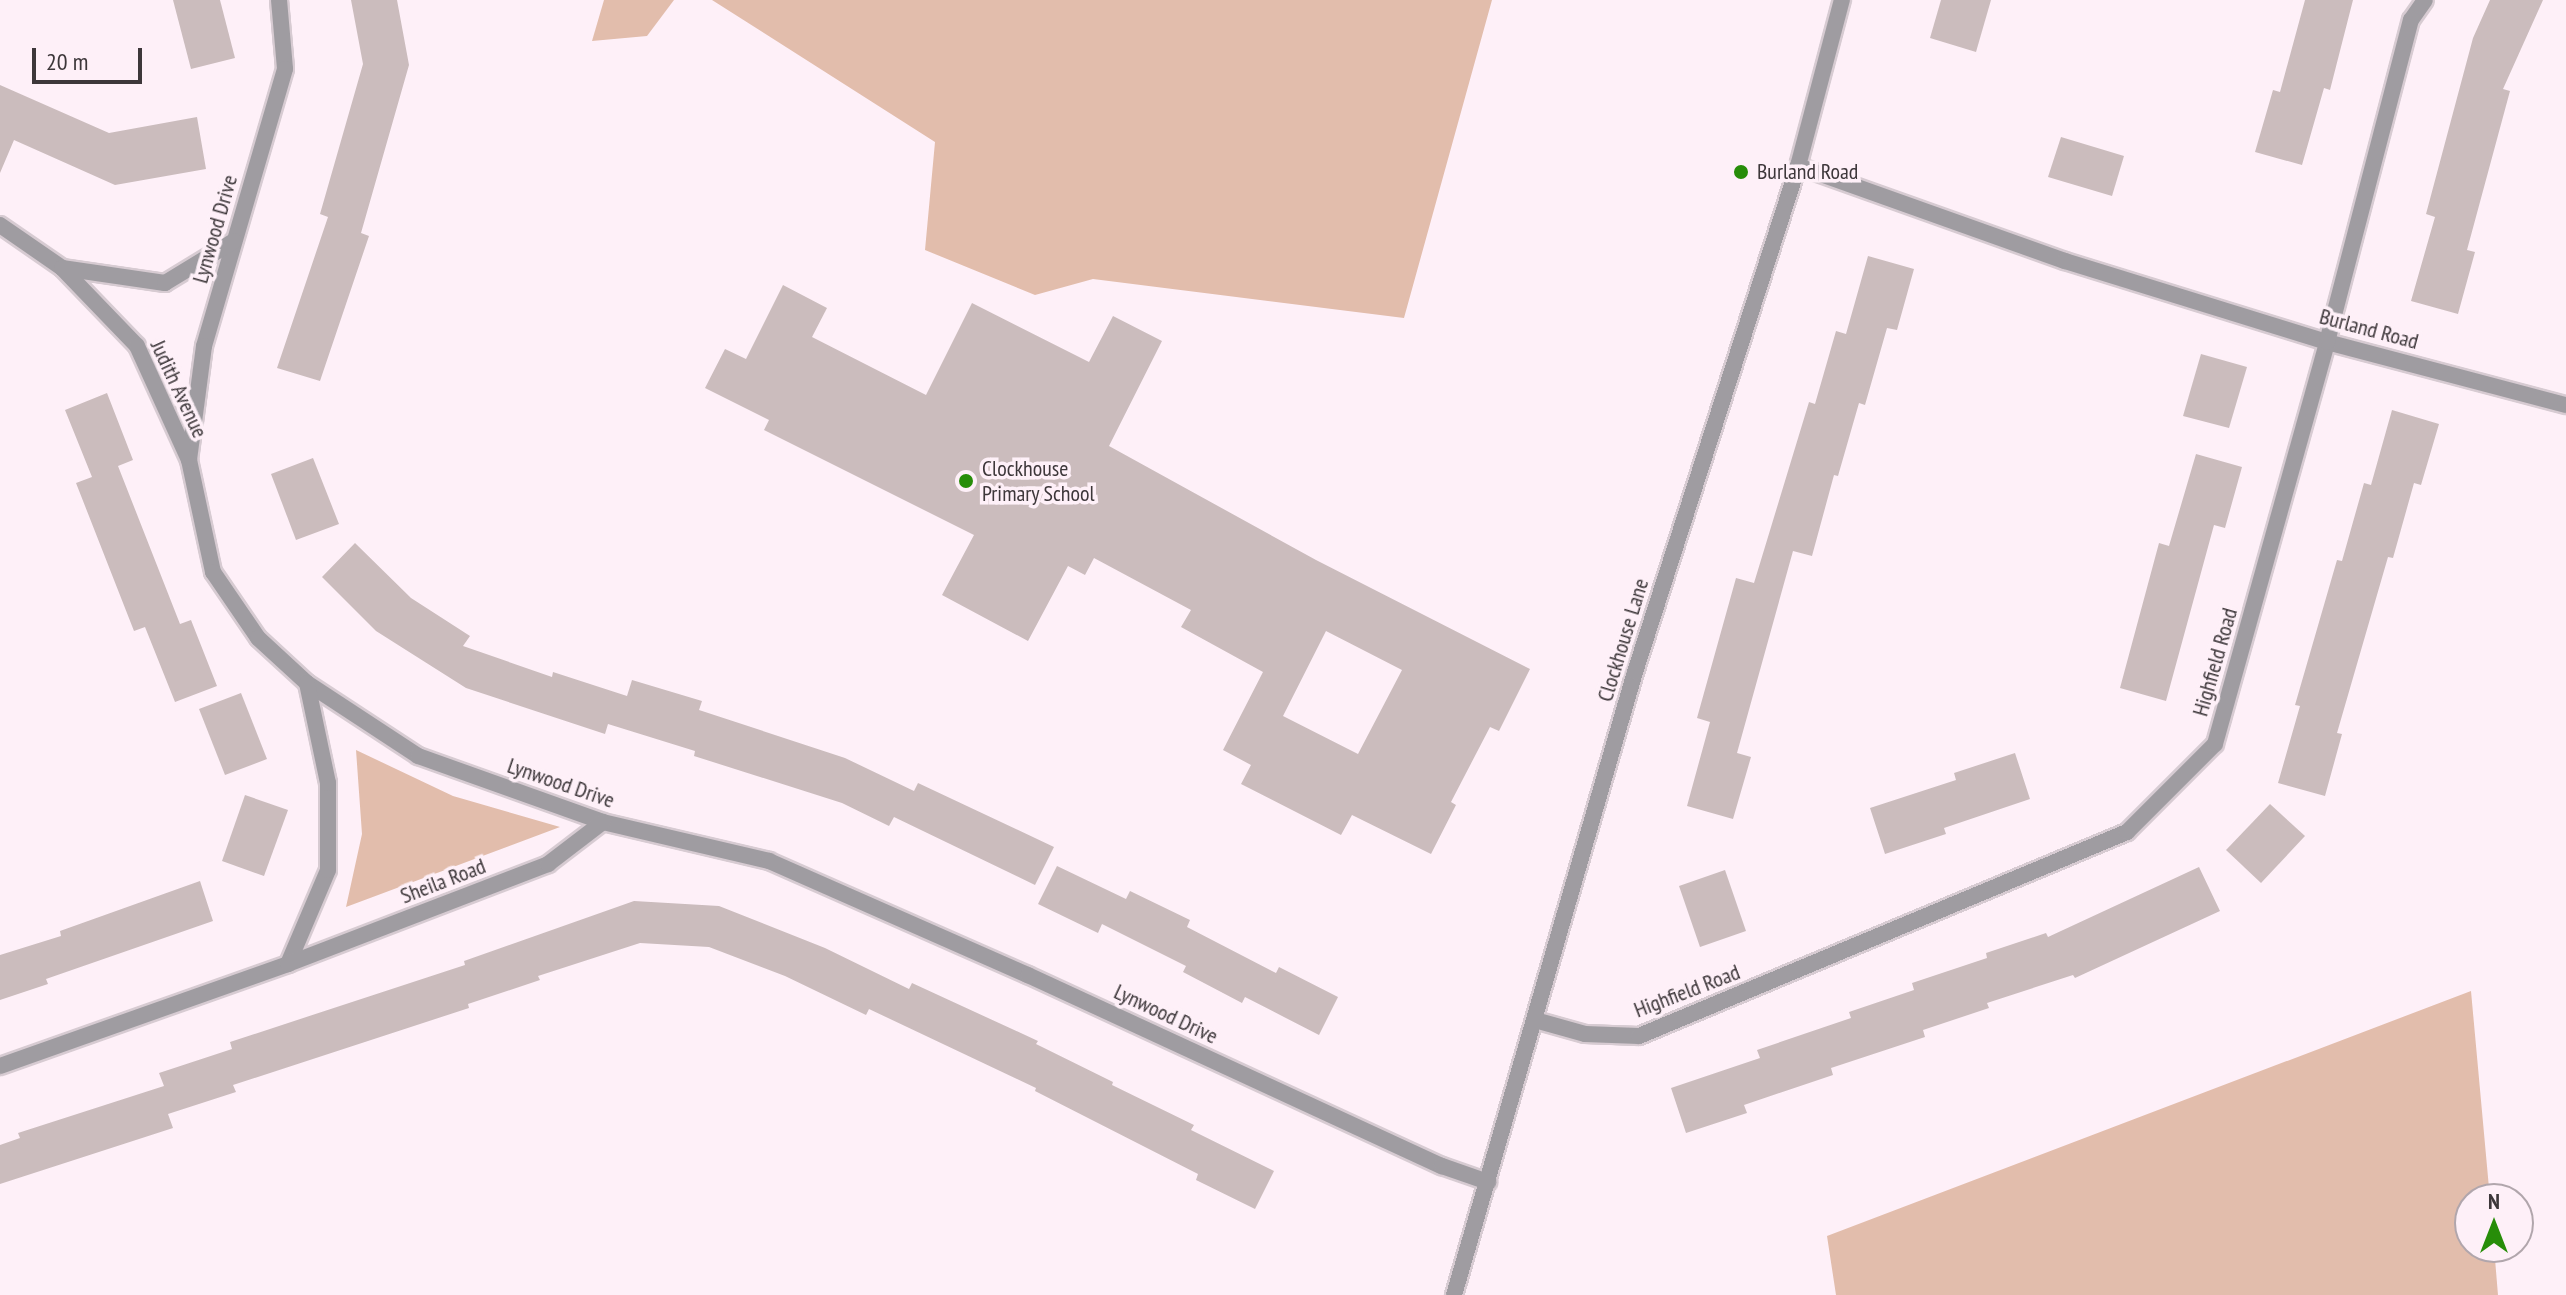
<!DOCTYPE html>
<html>
<head>
<meta charset="utf-8">
<style>
  body { margin:0 }
  #map { position:relative; width:2566px; height:1295px; overflow:hidden; background:#fef0f8; font-family:"PT Sans Narrow",sans-serif }
  div>[style] { position:absolute }
  .green>* { inset:0; background:#e2bdac }
  .building>* { inset:0; background:#cbbcbd }
  .roads { filter:drop-shadow(2px 0 #d7cbd2) drop-shadow(-2px 0 #d7cbd2) drop-shadow(0 2px #d7cbd2) drop-shadow(0 -2px #d7cbd2) }
  .street>* { height:16px; margin:-8px; padding:0 8px; transform-origin:8px; border-radius:8px; background:#9f9ca1 }
  .dots>* { width:22px; height:22px; translate:-50% -50%; box-sizing:border-box; border:4px solid #fef0f8; border-radius:50% }
  span { translate:-50% -50%; white-space:nowrap; text-align:center; line-height:1.15; -webkit-text-stroke:7px #fef0f8; paint-order:stroke }
  .poi-label { font-size:22px; color:#3d373a }
  .left { translate:0 -50%; text-align:left }
  .street-label { font-size:22px; color:#3d373a }
  .north { position:absolute; left:2454px; top:1183px; width:80px; height:80px; box-sizing:border-box; background:#fef0f8; border:2px solid #b1a6ac; border-radius:50%; rotate:0deg; font-size:22px; font-weight:700; line-height:32px; text-align:center; color:#3d373a }
  .north::after { content:''; display:block; margin:auto; width:28px; height:36px; background:#278d09; clip-path:polygon(50% 0,100% 100%,50% 72%,0 100%) }
  .scale { position:absolute; left:32px; top:48px; width:110px; height:36px; box-sizing:border-box; border:4px solid #3d373a; border-top:0; padding-left:10px; font-size:24px; line-height:28px; white-space:nowrap; color:#3d373a; -webkit-text-stroke:6px #fef0f8; paint-order:stroke }
</style>
</head>
<body>
<div id="map">
  <div class="green">
    <i style="clip-path:polygon(604px 0,674px 0,647px 36px,592px 41px)"></i>
    <i style="clip-path:polygon(712px 0,1492px 0,1404px 318px,1093px 279px,1035px 295px,925px 250px,935px 142px)"></i>
    <i style="clip-path:polygon(356px 750px,453px 796px,560px 827px,346px 907px,362px 834px)"></i>
    <i style="clip-path:polygon(2471px 991px,2490px 1199px,2470px 1199px,2470px 1247px,2494px 1247px,2498px 1295px,1836px 1295px,1827px 1236px)"></i>
  </div>
  <div class="building">
    <i style="clip-path:polygon(173px 0,220px 0,235px 58px,191px 69px)"></i>
    <i style="clip-path:polygon(351px 0,397px 0,409px 65px,361px 233px,369px 236px,320px 381px,277px 368px,328px 217px,320px 214px,363px 64px)"></i>
    <i style="clip-path:polygon(1941px 0,1991px 0,1976px 52px,1930px 38px)"></i>
    <i style="clip-path:polygon(2305px 0,2353px 0,2330px 90px,2324px 88px,2302px 165px,2255px 152px,2273px 90px,2280px 92px)"></i>
    <i style="clip-path:polygon(2490px 0,2543px 0,2503px 89px,2510px 91px,2467px 250px,2475px 252px,2458px 314px,2411px 301px,2435px 217px,2426px 214px,2473px 38px)"></i>
    <i style="clip-path:polygon(0 85px,109px 133px,197px 117px,206px 169px,115px 185px,14px 140px,0 173px)"></i>
    <i style="clip-path:polygon(2061px 137px,2124px 156px,2112px 196px,2048px 177px)"></i>
    <i style="clip-path:polygon(1868px 256px,1914px 269px,1897px 330px,1887px 328px,1865px 405px,1859px 403px,1838px 476px,1834px 475px,1812px 556px,1793px 551px,1737px 753px,1751px 757px,1733px 819px,1687px 806px,1710px 722px,1697px 718px,1736px 578px,1754px 583px,1809px 402px,1815px 404px,1836px 331px,1846px 334px)"></i>
    <i style="clip-path:polygon(evenodd,783px 285px,827px 308px,812px 337px,926px 395px,972px 303px,1089px 362px,1113px 316px,1162px 341px,1109px 446px,1316px 560px,1530px 669px,1499px 731px,1490px 727px,1451px 802px,1456px 805px,1431px 854px,1352px 815px,1341px 835px,1241px 784px,1251px 765px,1223px 750px,1263px 672px,1181px 627px,1191px 610px,1094px 558px,1085px 575px,1068px 566px,1028px 641px,942px 595px,974px 535px,764px 430px,769px 420px,705px 388px,725px 349px,746px 359px,783px 285px,1326px 631px,1402px 670px,1358px 754px,1283px 716px,1326px 631px)"></i>
    <i style="clip-path:polygon(2201px 354px,2247px 367px,2229px 428px,2183px 416px)"></i>
    <i style="clip-path:polygon(107px 393px,133px 460px,118px 466px,180px 624px,191px 620px,217px 686px,175px 702px,145px 627px,134px 631px,76px 483px,92px 477px,65px 410px)"></i>
    <i style="clip-path:polygon(2392px 410px,2439px 424px,2421px 485px,2414px 483px,2393px 558px,2388px 557px,2337px 733px,2342px 734px,2325px 796px,2278px 783px,2300px 706px,2295px 705px,2337px 560px,2342px 561px,2364px 483px,2371px 485px)"></i>
    <i style="clip-path:polygon(2196px 454px,2242px 467px,2225px 528px,2214px 525px,2166px 701px,2120px 688px,2159px 543px,2169px 546px)"></i>
    <i style="clip-path:polygon(313px 458px,339px 524px,296px 540px,271px 474px)"></i>
    <i style="clip-path:polygon(355px 543px,411px 598px,470px 636px,463px 646px,552px 677px,553px 672px,627px 696px,632px 680px,702px 701px,699px 710px,845px 758px,914px 791px,918px 783px,1054px 847px,1035px 885px,894px 817px,889px 826px,842px 803px,694px 756px,695px 751px,608px 724px,605px 734px,466px 688px,376px 631px,322px 577px)"></i>
    <i style="clip-path:polygon(241px 693px,267px 759px,225px 775px,199px 709px)"></i>
    <i style="clip-path:polygon(2015px 753px,2030px 799px,1944px 828px,1946px 834px,1885px 854px,1870px 808px,1956px 780px,1954px 773px)"></i>
    <i style="clip-path:polygon(245px 795px,288px 810px,264px 876px,222px 861px)"></i>
    <i style="clip-path:polygon(2270px 804px,2305px 836px,2261px 883px,2226px 850px)"></i>
    <i style="clip-path:polygon(1057px 866px,1126px 899px,1130px 891px,1190px 920px,1187px 927px,1276px 973px,1279px 967px,1338px 997px,1319px 1035px,1245px 997px,1242px 1003px,1183px 972px,1186px 966px,1102px 924px,1098px 933px,1038px 904px)"></i>
    <i style="clip-path:polygon(2199px 867px,2220px 911px,2075px 978px,2073px 975px,1987px 1003px,1989px 1008px,1923px 1030px,1925px 1037px,1831px 1068px,1833px 1075px,1744px 1105px,1747px 1113px,1686px 1133px,1671px 1088px,1760px 1058px,1757px 1050px,1851px 1018px,1849px 1012px,1914px 990px,1912px 983px,1987px 958px,1986px 953px,2046px 933px,2048px 937px)"></i>
    <i style="clip-path:polygon(1725px 870px,1746px 931px,1700px 947px,1679px 886px)"></i>
    <i style="clip-path:polygon(200px 881px,213px 921px,46px 979px,48px 984px,0 1000px,0 955px,61px 936px,60px 931px)"></i>
    <i style="clip-path:polygon(634px 901px,719px 906px,825px 948px,909px 989px,912px 983px,1038px 1041px,1036px 1044px,1113px 1082px,1112px 1085px,1194px 1125px,1191px 1130px,1274px 1171px,1255px 1209px,1196px 1180px,1198px 1174px,1035px 1091px,1036px 1088px,869px 1009px,866px 1015px,785px 976px,709px 947px,640px 943px,538px 976px,540px 980px,468px 1004px,469px 1008px,233px 1085px,236px 1092px,168px 1114px,173px 1128px,0 1184px,0 1145px,20px 1138px,18px 1133px,164px 1086px,159px 1073px,232px 1049px,230px 1042px,465px 965px,464px 961px)"></i>
  </div>
  <div class="roads">
    <div class="street">
      <i style="left:279px;top:0;width:69px;rotate:85deg"></i>
      <i style="left:285px;top:69px;width:289px;rotate:106.3deg"></i>
      <i style="left:204px;top:346px;width:115px;rotate:97.5deg"></i>
      <i style="left:189px;top:460px;width:115px;rotate:77.9deg"></i>
      <i style="left:213px;top:572px;width:80px;rotate:55.7deg"></i>
      <i style="left:258px;top:638px;width:67px;rotate:42.6deg"></i>
      <i style="left:307px;top:683px;width:133px;rotate:33.3deg"></i>
      <i style="left:418px;top:756px;width:196px;rotate:19.6deg"></i>
      <i style="left:603px;top:822px;width:171px;rotate:13.2deg"></i>
      <i style="left:769px;top:861px;width:283px;rotate:23.8deg"></i>
      <i style="left:1028px;top:975px;width:456px;rotate:24.8deg"></i>
      <i style="left:1442px;top:1166px;width:49px;rotate:19.2deg"></i>
      <i style="left:1798px;top:166px;width:283px;rotate:19.6deg"></i>
      <i style="left:2065px;top:261px;width:274px;rotate:17.2deg"></i>
      <i style="left:2327px;top:342px;width:247px;rotate:14.8deg"></i>
      <i style="left:0;top:225px;width:75px;rotate:34.7deg"></i>
      <i style="left:62px;top:268px;width:104px;rotate:8.3deg"></i>
      <i style="left:165px;top:283px;width:81px;rotate:-31.3deg"></i>
      <i style="left:62px;top:268px;width:108px;rotate:46.1deg"></i>
      <i style="left:137px;top:346px;width:125px;rotate:65.5deg"></i>
      <i style="left:288px;top:964px;width:102px;rotate:-66.9deg"></i>
      <i style="left:328px;top:870px;width:87px;rotate:-90deg"></i>
      <i style="left:328px;top:783px;width:102px;rotate:-101.9deg"></i>
      <i style="left:1535px;top:1020px;width:52px;rotate:15.6deg"></i>
      <i style="left:1585px;top:1034px;width:54px;rotate:2.1deg"></i>
      <i style="left:1639px;top:1036px;width:529px;rotate:-22.69deg"></i>
      <i style="left:2127px;top:832px;width:124px;rotate:-45deg"></i>
      <i style="left:2215px;top:744px;width:417px;rotate:-74.4deg"></i>
      <i style="left:2327px;top:342px;width:333px;rotate:-75.4deg"></i>
      <i style="left:2411px;top:20px;width:24px;rotate:-55deg"></i>
      <i style="left:0;top:1066px;width:306px;rotate:-19.5deg"></i>
      <i style="left:288px;top:964px;width:279px;rotate:-21deg"></i>
      <i style="left:548px;top:864px;width:69px;rotate:-37.4deg"></i>
      <i style="left:1454px;top:1295px;width:649px;rotate:-73.8deg"></i>
      <i style="left:1635px;top:672px;width:532px;rotate:-72.14deg"></i>
      <i style="left:1798px;top:166px;width:172px;rotate:-75.2deg"></i>
    </div>
  </div>
  <div class="dots">
    <i style="left:1741px;top:172px;background:#278d09"></i>
    <i style="left:966px;top:481px;background:#278d09"></i>
  </div>
  <div class="poi-label">
    <span class="left" style="left:1757px;top:172px">Burland Road</span>
    <span class="left" style="left:982px;top:481px">Clockhouse<br>Primary School</span>
  </div>
  <div class="street-label">
    <span style="left:215px;top:229px;rotate:-74deg">Lynwood Drive</span>
    <span style="left:2369px;top:329px;rotate:15deg">Burland Road</span>
    <span style="left:179px;top:389px;rotate:65deg">Judith Avenue</span>
    <span style="left:1623px;top:640px;rotate:-73deg">Clockhouse Lane</span>
    <span style="left:2215px;top:662px;rotate:-74deg">Highfield Road</span>
    <span style="left:561px;top:783px;rotate:19deg">Lynwood Drive</span>
    <span style="left:443px;top:881px;rotate:-21deg">Sheila Road</span>
    <span style="left:1687px;top:991px;rotate:-21deg">Highfield Road</span>
    <span style="left:1166px;top:1014px;rotate:25deg">Lynwood Drive</span>
  </div>
  <div class="north">N</div>
  <div class="scale">20 m</div>
</div>
</body>
</html>
